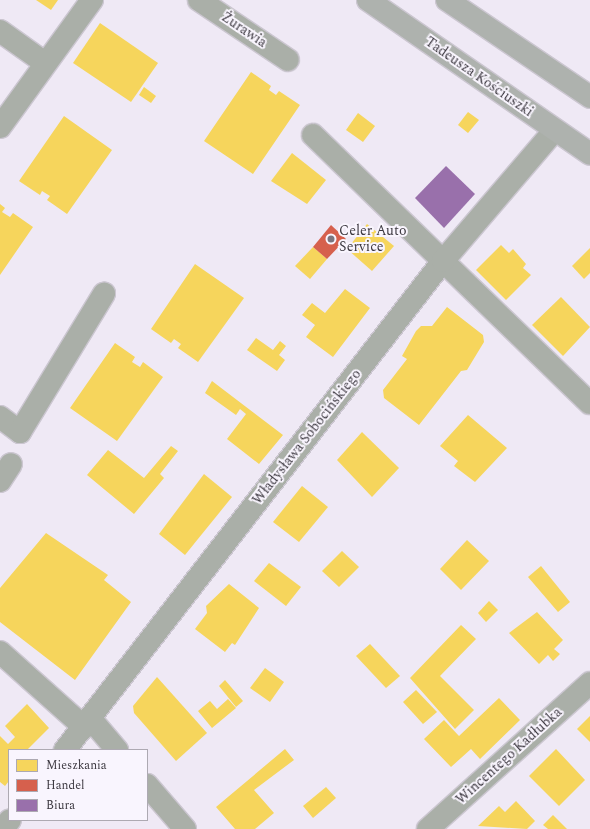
<!DOCTYPE html>
<html>
<head>
<meta charset="utf-8">
<style>
  body { margin:0 }
  #map { position:relative; width:590px; height:829px; overflow:hidden; background:#efe9f5; font-family:Spectral,serif }
  div>[style] { position:absolute }
  .homes>* { inset:0; background:#f6d55c }
  .shops>* { inset:0; background:#d6604d }
  .offices>* { inset:0; background:#9970ab }
  .roads { filter:drop-shadow(1px 0 #cbc6d0) drop-shadow(-1px 0 #cbc6d0) drop-shadow(0 1px #cbc6d0) drop-shadow(0 -1px #cbc6d0) }
  .street>* { height:22px; margin:-11px; padding:0 11px; transform-origin:11px; border-radius:11px; background:#aaafa8 }
  .primary>* { height:22px; margin:-11px; padding:0 11px; transform-origin:11px; border-radius:11px; background:#aeb2ae }
  .dots>* { width:11px; height:11px; translate:-50% -50%; box-sizing:border-box; border:2px solid #f9f5fe; border-radius:50% }
  span { translate:-50% -50%; white-space:nowrap; text-align:center; line-height:1.15; -webkit-text-stroke:4px #f9f5fe; paint-order:stroke }
  .street-label { font-size:14px; color:#3b373f }
  .poi-label { font-size:14px; color:#3b373f }
  .left { translate:0 -50%; text-align:left }
  .legend { position:absolute; left:8px; top:749px; width:140px; height:72px; box-sizing:border-box; background:#f9f5fe; border:1px solid #ada9b2; margin:0; padding:5px 7px; list-style:none; font-size:12px; color:#3b373f }
  .legend li { display:flex; align-items:center; gap:8px; height:20px }
  .legend b { width:20px; border:1px solid #ada9b2 }
</style>
</head>
<body>
<div id="map">
  <div class="homes">
    <i style="clip-path:polygon(36px 0,58px 0,51px 10px)"></i>
    <i style="clip-path:polygon(100px 23px,158px 63px,131px 102px,73px 63px)"></i>
    <i style="clip-path:polygon(251px 72px,271px 86px,269px 90px,276px 95px,279px 91px,300px 105px,253px 174px,204px 141px)"></i>
    <i style="clip-path:polygon(144px 87px,156px 96px,151px 103px,139px 95px)"></i>
    <i style="clip-path:polygon(468px 112px,479px 120px,468px 133px,458px 125px)"></i>
    <i style="clip-path:polygon(358px 113px,375px 126px,363px 142px,346px 130px)"></i>
    <i style="clip-path:polygon(64px 116px,112px 150px,67px 214px,47px 200px,50px 196px,42px 191px,40px 195px,19px 181px)"></i>
    <i style="clip-path:polygon(292px 153px,326px 180px,307px 204px,271px 181px)"></i>
    <i style="clip-path:polygon(0 204px,5px 208px,2px 212px,10px 217px,13px 213px,33px 227px,0 275px)"></i>
    <i style="clip-path:polygon(367px 224px,394px 246px,372px 271px,347px 249px)"></i>
    <i style="clip-path:polygon(501px 245px,509px 253px,513px 249px,526px 264px,523px 268px,531px 275px,506px 300px,476px 270px)"></i>
    <i style="clip-path:polygon(313px 247px,327px 259px,310px 279px,295px 266px)"></i>
    <i style="clip-path:polygon(590px 248px,590px 273px,584px 279px,572px 266px)"></i>
    <i style="clip-path:polygon(195px 264px,244px 298px,198px 362px,178px 348px,181px 344px,174px 339px,171px 343px,151px 329px)"></i>
    <i style="clip-path:polygon(345px 289px,370px 308px,333px 357px,306px 337px,315px 325px,302px 315px,312px 303px,325px 313px)"></i>
    <i style="clip-path:polygon(561px 297px,590px 327px,563px 356px,532px 325px)"></i>
    <i style="clip-path:polygon(447px 307px,483px 335px,484px 342px,467px 370px,461px 371px,419px 425px,384px 398px,383px 390px,407px 359px,402px 356px,416px 331px,421px 326px,432px 326px)"></i>
    <i style="clip-path:polygon(256px 338px,273px 350px,280px 341px,286px 346px,279px 355px,285px 360px,277px 371px,247px 350px)"></i>
    <i style="clip-path:polygon(115px 343px,135px 357px,132px 362px,140px 367px,143px 362px,163px 377px,117px 441px,70px 408px)"></i>
    <i style="clip-path:polygon(212px 381px,283px 435px,259px 464px,227px 439px,246px 414px,240px 409px,236px 415px,205px 393px)"></i>
    <i style="clip-path:polygon(468px 415px,507px 448px,475px 482px,454px 466px,458px 461px,440px 446px)"></i>
    <i style="clip-path:polygon(362px 432px,399px 468px,372px 497px,337px 460px)"></i>
    <i style="clip-path:polygon(171px 446px,178px 451px,160px 474px,164px 478px,134px 514px,87px 475px,108px 450px,144px 478px)"></i>
    <i style="clip-path:polygon(204px 474px,232px 497px,185px 555px,159px 534px)"></i>
    <i style="clip-path:polygon(302px 486px,328px 507px,299px 542px,273px 522px)"></i>
    <i style="clip-path:polygon(46px 533px,108px 575px,104px 580px,131px 602px,75px 680px,0 622px,0 588px)"></i>
    <i style="clip-path:polygon(467px 540px,489px 561px,461px 590px,440px 569px)"></i>
    <i style="clip-path:polygon(342px 551px,359px 567px,339px 587px,322px 571px)"></i>
    <i style="clip-path:polygon(269px 563px,301px 587px,286px 606px,254px 581px)"></i>
    <i style="clip-path:polygon(541px 566px,570px 602px,558px 612px,528px 577px)"></i>
    <i style="clip-path:polygon(229px 584px,259px 608px,235px 645px,232px 643px,225px 652px,195px 629px,207px 613px,206px 606px)"></i>
    <i style="clip-path:polygon(489px 601px,498px 610px,486px 622px,478px 613px)"></i>
    <i style="clip-path:polygon(537px 612px,563px 640px,554px 649px,560px 654px,553px 661px,548px 655px,539px 664px,509px 633px)"></i>
    <i style="clip-path:polygon(461px 625px,476px 639px,440px 676px,474px 710px,455px 729px,410px 678px)"></i>
    <i style="clip-path:polygon(370px 644px,400px 676px,386px 688px,356px 656px)"></i>
    <i style="clip-path:polygon(265px 668px,284px 682px,270px 702px,250px 688px)"></i>
    <i style="clip-path:polygon(157px 677px,207px 733px,176px 761px,134px 713px,133px 706px)"></i>
    <i style="clip-path:polygon(225px 680px,243px 701px,236px 707px,219px 686px)"></i>
    <i style="clip-path:polygon(416px 690px,437px 712px,423px 724px,403px 702px)"></i>
    <i style="clip-path:polygon(499px 698px,520px 720px,480px 759px,471px 749px,451px 767px,424px 739px,444px 720px,459px 736px)"></i>
    <i style="clip-path:polygon(228px 699px,236px 708px,212px 728px,198px 711px,210px 701px,217px 709px)"></i>
    <i style="clip-path:polygon(27px 704px,49px 728px,27px 750px,9px 750px,9px 781px,5px 786px,0 782px,0 736px,8px 744px,15px 737px,5px 726px)"></i>
    <i style="clip-path:polygon(590px 716px,590px 742px,577px 729px)"></i>
    <i style="clip-path:polygon(285px 749px,294px 760px,254px 790px,274px 813px,255px 829px,235px 829px,216px 807px)"></i>
    <i style="clip-path:polygon(556px 749px,585px 780px,559px 806px,529px 776px)"></i>
    <i style="clip-path:polygon(326px 787px,336px 798px,313px 818px,303px 806px)"></i>
    <i style="clip-path:polygon(516px 801px,535px 821px,527px 829px,478px 826px,499px 806px,505px 812px)"></i>
    <i style="clip-path:polygon(553px 815px,567px 829px,548px 829px,543px 825px)"></i>
  </div>
  <div class="shops">
    <i style="clip-path:polygon(331px 225px,346px 239px,327px 259px,313px 247px)"></i>
  </div>
  <div class="offices">
    <i style="clip-path:polygon(446px 166px,475px 194px,444px 228px,415px 198px)"></i>
  </div>
  <div class="roads">
    <div class="street">
      <i style="left:199px;top:0;width:107px;rotate:34deg"></i>
      <i style="left:0;top:31px;width:55px;rotate:35.4deg"></i>
      <i style="left:0;top:127px;width:157px;rotate:-54.1deg"></i>
      <i style="left:313px;top:135px;width:385px;rotate:44.1deg"></i>
      <i style="left:0;top:417px;width:25px;rotate:37deg"></i>
      <i style="left:20px;top:432px;width:162px;rotate:-58.7deg"></i>
      <i style="left:0;top:481px;width:20px;rotate:-57deg"></i>
      <i style="left:0;top:652px;width:113px;rotate:41.8deg"></i>
      <i style="left:90px;top:718px;width:42px;rotate:49.8deg"></i>
      <i style="left:65px;top:750px;width:618px;rotate:-52.3deg"></i>
      <i style="left:443px;top:261px;width:172px;rotate:-49.5deg"></i>
      <i style="left:147px;top:785px;width:58px;rotate:49.2deg"></i>
      <i style="left:3px;top:829px;width:11px;rotate:-52deg"></i>
      <i style="left:428px;top:829px;width:218px;rotate:-42deg"></i>
    </div>
    <div class="primary">
      <i style="left:368px;top:0;width:270px;rotate:34.7deg"></i>
      <i style="left:447px;top:0;width:173px;rotate:34.1deg"></i>
    </div>
  </div>
  <div class="dots">
    <i style="left:331px;top:239px;background:#7a757f"></i>
  </div>
  <div class="street-label">
    <span style="left:244px;top:30px;rotate:34deg">Żurawia</span>
    <span style="left:479px;top:77px;rotate:35deg">Tadeusza Kościuszki</span>
    <span style="left:307px;top:437px;rotate:-52deg">Władysława Sobocińskiego</span>
    <span style="left:509px;top:756px;rotate:-42deg">Wincentego Kadłubka</span>
  </div>
  <div class="poi-label">
    <span class="left" style="left:339px;top:239px">Celer Auto<br>Service</span>
  </div>
  <ul class="legend">
  <li><b style="height:11px;background:#f6d55c"></b>Mieszkania</li>
  <li><b style="height:11px;background:#d6604d"></b>Handel</li>
  <li><b style="height:11px;background:#9970ab"></b>Biura</li>
  </ul>
</div>
</body>
</html>
